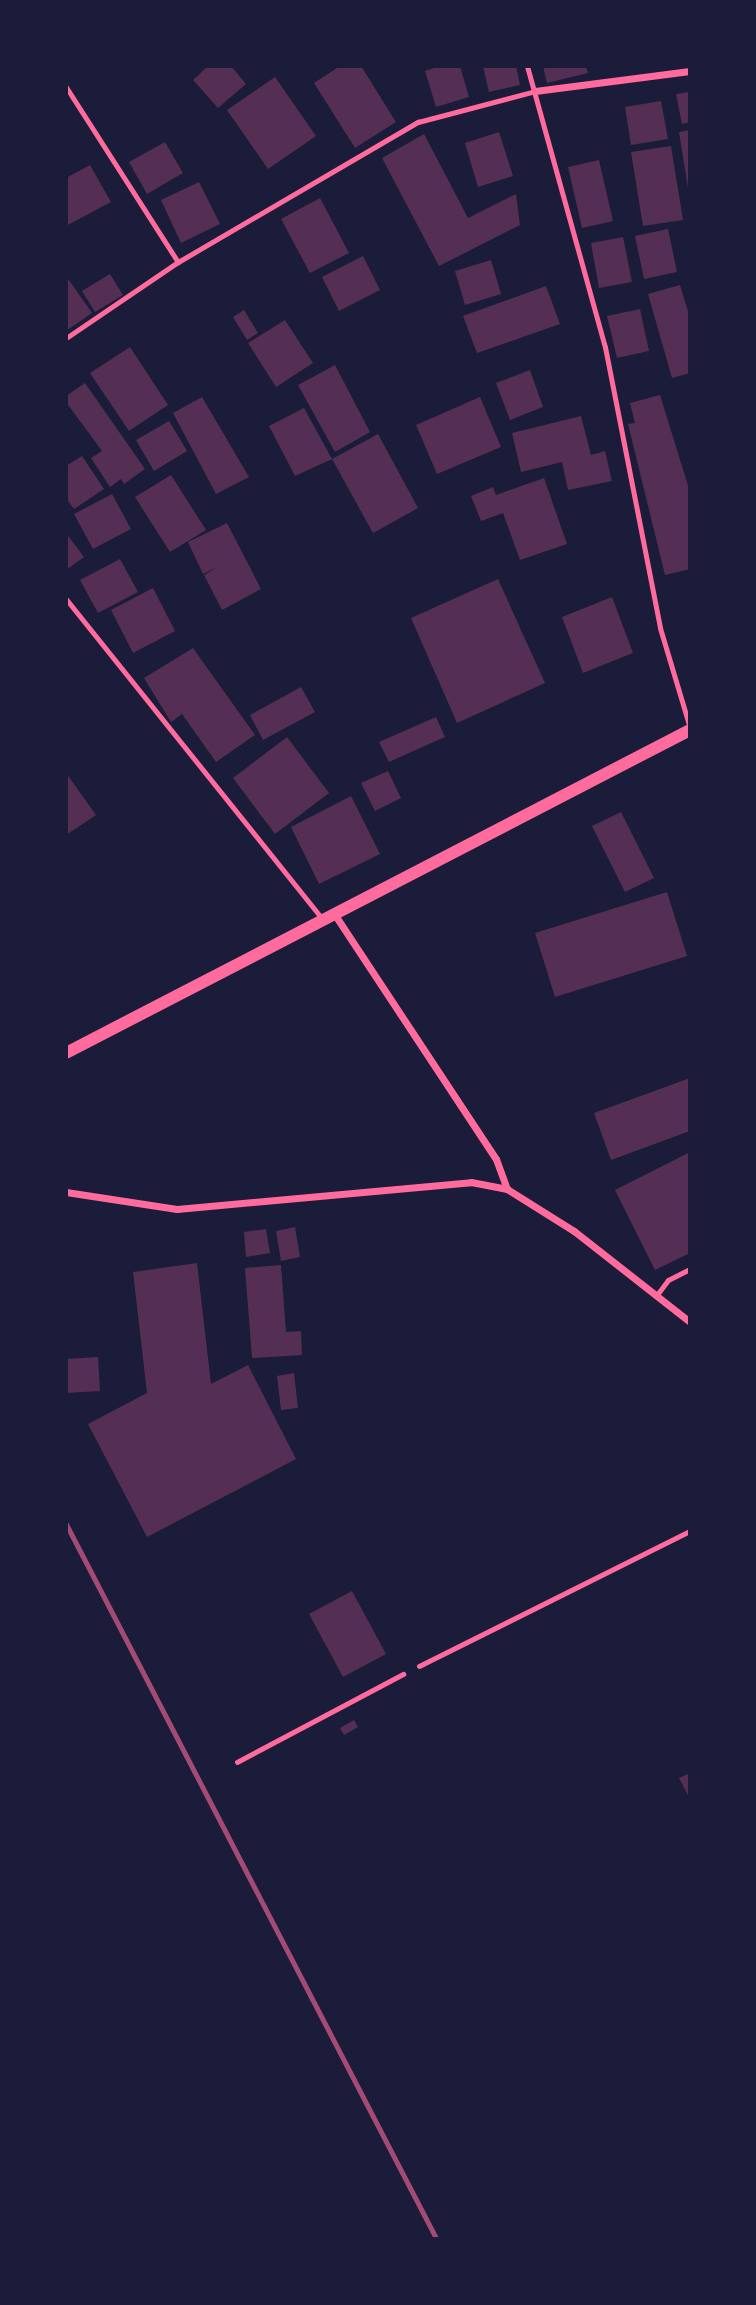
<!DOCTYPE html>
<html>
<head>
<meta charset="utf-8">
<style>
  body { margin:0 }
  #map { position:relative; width:756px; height:2305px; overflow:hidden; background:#1b1b3a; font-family:"Fira Sans",sans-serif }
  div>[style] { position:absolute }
  .building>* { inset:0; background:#542f53 }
  .path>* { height:4.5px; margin:-2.25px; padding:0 2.25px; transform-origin:2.25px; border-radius:2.25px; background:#ff6b9d }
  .service>* { height:5px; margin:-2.5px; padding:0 2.5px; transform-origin:2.5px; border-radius:2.5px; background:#ff6b9d }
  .minor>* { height:7px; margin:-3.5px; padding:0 3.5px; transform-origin:3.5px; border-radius:3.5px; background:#ff6b9d }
  .tertiary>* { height:12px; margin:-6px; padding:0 6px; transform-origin:6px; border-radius:6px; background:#ff6b9d }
  .rail>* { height:5px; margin:-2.5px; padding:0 2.5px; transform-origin:2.5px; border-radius:2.5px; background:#a44b75 }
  span { translate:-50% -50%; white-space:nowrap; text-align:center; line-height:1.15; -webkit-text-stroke:7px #1b1b3a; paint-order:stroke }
  .frame { position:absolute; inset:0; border:68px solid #1b1b3a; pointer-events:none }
</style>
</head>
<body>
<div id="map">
  <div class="building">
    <i style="clip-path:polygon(208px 66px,231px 66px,246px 84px,218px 108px,193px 80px)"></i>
    <i style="clip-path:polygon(340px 66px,361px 66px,396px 122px,355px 148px,314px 83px)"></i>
    <i style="clip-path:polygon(440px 66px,460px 66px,469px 97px,436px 107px,425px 71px)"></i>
    <i style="clip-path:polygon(483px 66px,516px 66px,520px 85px,489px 92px)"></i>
    <i style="clip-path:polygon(543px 66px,586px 66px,588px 73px,547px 83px)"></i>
    <i style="clip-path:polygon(275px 77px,316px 136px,268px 169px,227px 110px)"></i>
    <i style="clip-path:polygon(690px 92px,690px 122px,682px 124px,676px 94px)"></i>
    <i style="clip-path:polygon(661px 101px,668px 139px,631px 145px,625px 107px)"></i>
    <i style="clip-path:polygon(690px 130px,690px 188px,688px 188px,679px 132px)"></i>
    <i style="clip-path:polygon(499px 132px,513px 176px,478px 187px,465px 143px)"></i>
    <i style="clip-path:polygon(424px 134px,468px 218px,516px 194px,520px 225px,439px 266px,382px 158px)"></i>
    <i style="clip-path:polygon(165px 142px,183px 173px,147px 194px,129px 162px)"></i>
    <i style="clip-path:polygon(671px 146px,683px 220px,643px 226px,631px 152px)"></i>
    <i style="clip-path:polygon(599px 160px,613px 221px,582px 228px,568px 167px)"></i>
    <i style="clip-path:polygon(90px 165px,111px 202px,66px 226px,66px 178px)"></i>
    <i style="clip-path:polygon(199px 182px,220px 224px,181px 243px,161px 200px)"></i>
    <i style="clip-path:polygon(320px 198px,349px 253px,310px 273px,281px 219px)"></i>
    <i style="clip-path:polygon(668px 229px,677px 272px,644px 279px,635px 236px)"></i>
    <i style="clip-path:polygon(623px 237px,632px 282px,599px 288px,591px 243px)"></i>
    <i style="clip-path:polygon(363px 256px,380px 290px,339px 311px,322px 277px)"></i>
    <i style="clip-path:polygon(491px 260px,501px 294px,465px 305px,455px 271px)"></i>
    <i style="clip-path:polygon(110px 274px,123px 295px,95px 312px,82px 291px)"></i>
    <i style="clip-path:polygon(66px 276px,92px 313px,66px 331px)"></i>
    <i style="clip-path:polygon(680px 285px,690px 318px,690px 373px,672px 378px,648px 294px)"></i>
    <i style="clip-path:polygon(546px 286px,560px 324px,477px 353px,463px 316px)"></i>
    <i style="clip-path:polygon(640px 309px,649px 351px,617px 358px,607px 316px)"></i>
    <i style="clip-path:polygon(244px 310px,258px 333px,247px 340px,233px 317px)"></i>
    <i style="clip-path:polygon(285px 320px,313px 363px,276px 387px,248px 343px)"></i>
    <i style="clip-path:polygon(130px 347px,168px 405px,129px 431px,90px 373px)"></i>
    <i style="clip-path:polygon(335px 365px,370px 432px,335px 452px,298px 385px)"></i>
    <i style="clip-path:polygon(530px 370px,543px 407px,510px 420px,496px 383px)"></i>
    <i style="clip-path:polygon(85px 383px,145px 469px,124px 484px,121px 479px,110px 487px,91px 458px,102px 451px,66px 402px,66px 396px)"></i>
    <i style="clip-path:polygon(660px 395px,690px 492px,690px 569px,665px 575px,628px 424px,635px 423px,630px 403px)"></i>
    <i style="clip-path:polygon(202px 397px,249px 477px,216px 494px,173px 413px)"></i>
    <i style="clip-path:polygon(480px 397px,501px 447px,437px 474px,416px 425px)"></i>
    <i style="clip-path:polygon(304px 408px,332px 459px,295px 476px,269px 426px)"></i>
    <i style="clip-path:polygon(581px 416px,591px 455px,605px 451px,612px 481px,568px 490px,562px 462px,521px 472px,512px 433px)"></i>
    <i style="clip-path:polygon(169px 421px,187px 451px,154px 471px,136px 440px)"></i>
    <i style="clip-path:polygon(378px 434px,418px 508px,373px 533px,332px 459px)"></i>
    <i style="clip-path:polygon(82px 456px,104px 489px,74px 509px,66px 498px,66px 466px)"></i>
    <i style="clip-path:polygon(171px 475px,206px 530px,170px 552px,135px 497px)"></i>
    <i style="clip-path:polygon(544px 478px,567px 544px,520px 560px,503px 513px,481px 521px,471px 496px,493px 487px,496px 495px)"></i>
    <i style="clip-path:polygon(112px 494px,131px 529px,93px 549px,74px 514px)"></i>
    <i style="clip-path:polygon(227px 523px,261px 589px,222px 610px,204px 575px,217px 567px,203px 574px,188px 542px)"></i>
    <i style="clip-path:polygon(66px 533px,84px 557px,66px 570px)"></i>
    <i style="clip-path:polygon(120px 559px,138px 592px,98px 613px,80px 580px)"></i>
    <i style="clip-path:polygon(498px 579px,545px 683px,457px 723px,411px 618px)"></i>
    <i style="clip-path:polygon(153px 588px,175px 631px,133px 653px,111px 610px)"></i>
    <i style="clip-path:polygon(612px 597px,633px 653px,583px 673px,562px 617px)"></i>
    <i style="clip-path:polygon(193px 648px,255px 735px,216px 762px,182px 714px,171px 722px,144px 678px)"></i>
    <i style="clip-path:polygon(301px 687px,315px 712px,263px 740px,250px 715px)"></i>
    <i style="clip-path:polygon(436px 717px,445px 737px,389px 762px,379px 742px)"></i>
    <i style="clip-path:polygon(287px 737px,329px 793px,275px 834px,233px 778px)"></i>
    <i style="clip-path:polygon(388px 771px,401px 798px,375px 811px,361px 783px)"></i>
    <i style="clip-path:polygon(66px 773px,96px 815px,66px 835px)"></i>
    <i style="clip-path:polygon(351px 796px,380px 854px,319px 884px,291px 827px)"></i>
    <i style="clip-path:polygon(621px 812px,654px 878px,625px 892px,592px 826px)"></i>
    <i style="clip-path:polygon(667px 892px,687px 956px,555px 997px,535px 933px)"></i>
    <i style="clip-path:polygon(690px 1078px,690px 1131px,611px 1160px,594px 1113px)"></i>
    <i style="clip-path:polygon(690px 1152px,690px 1253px,655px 1270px,615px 1190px)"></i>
    <i style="clip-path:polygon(295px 1227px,300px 1257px,281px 1261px,276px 1231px)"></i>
    <i style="clip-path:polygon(266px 1229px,270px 1253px,246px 1257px,244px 1232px)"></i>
    <i style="clip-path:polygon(197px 1263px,211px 1384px,248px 1365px,296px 1459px,147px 1537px,88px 1424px,147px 1393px,133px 1272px)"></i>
    <i style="clip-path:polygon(281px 1265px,286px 1332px,301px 1331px,302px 1355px,252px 1358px,245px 1268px)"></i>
    <i style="clip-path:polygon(98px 1357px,100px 1391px,66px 1393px,66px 1359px)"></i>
    <i style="clip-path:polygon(294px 1373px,298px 1408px,281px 1410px,277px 1376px)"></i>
    <i style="clip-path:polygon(352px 1591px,386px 1654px,343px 1677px,309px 1614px)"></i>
    <i style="clip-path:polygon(354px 1720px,358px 1727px,344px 1735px,340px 1728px)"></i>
    <i style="clip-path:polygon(690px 1773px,690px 1799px,679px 1778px)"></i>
  </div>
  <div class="path">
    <i style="left:237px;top:1762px;width:188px;rotate:-27.9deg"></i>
  </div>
  <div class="service">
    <i style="left:527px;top:66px;width:292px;rotate:74.5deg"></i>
    <i style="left:605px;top:347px;width:286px;rotate:78.9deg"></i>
    <i style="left:660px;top:628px;width:104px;rotate:73.3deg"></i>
    <i style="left:66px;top:87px;width:208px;rotate:57.4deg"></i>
    <i style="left:66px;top:338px;width:135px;rotate:-34.2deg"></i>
    <i style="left:178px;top:262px;width:278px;rotate:-30.3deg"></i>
    <i style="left:418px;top:122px;width:121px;rotate:-14.8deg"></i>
    <i style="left:66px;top:599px;width:410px;rotate:51.3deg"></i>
    <i style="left:656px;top:1296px;width:20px;rotate:-53deg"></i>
    <i style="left:668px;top:1280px;width:25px;rotate:-27deg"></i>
    <i style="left:419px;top:1666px;width:303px;rotate:-26.5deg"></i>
  </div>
  <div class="minor">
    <i style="left:535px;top:91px;width:156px;rotate:-7.4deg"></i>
    <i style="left:335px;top:915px;width:292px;rotate:56.6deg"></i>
    <i style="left:496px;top:1159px;width:32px;rotate:70deg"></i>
    <i style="left:66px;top:1192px;width:112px;rotate:8.7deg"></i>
    <i style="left:177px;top:1209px;width:295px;rotate:-5.2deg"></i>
    <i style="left:471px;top:1182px;width:37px;rotate:11deg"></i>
    <i style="left:507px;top:1189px;width:79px;rotate:32.1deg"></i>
    <i style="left:574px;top:1231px;width:147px;rotate:38.1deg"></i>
  </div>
  <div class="tertiary">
    <i style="left:66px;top:1053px;width:703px;rotate:-27.37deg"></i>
  </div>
  <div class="rail">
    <i style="left:66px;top:1524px;width:804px;rotate:62.61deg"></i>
  </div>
  <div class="frame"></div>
</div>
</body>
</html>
